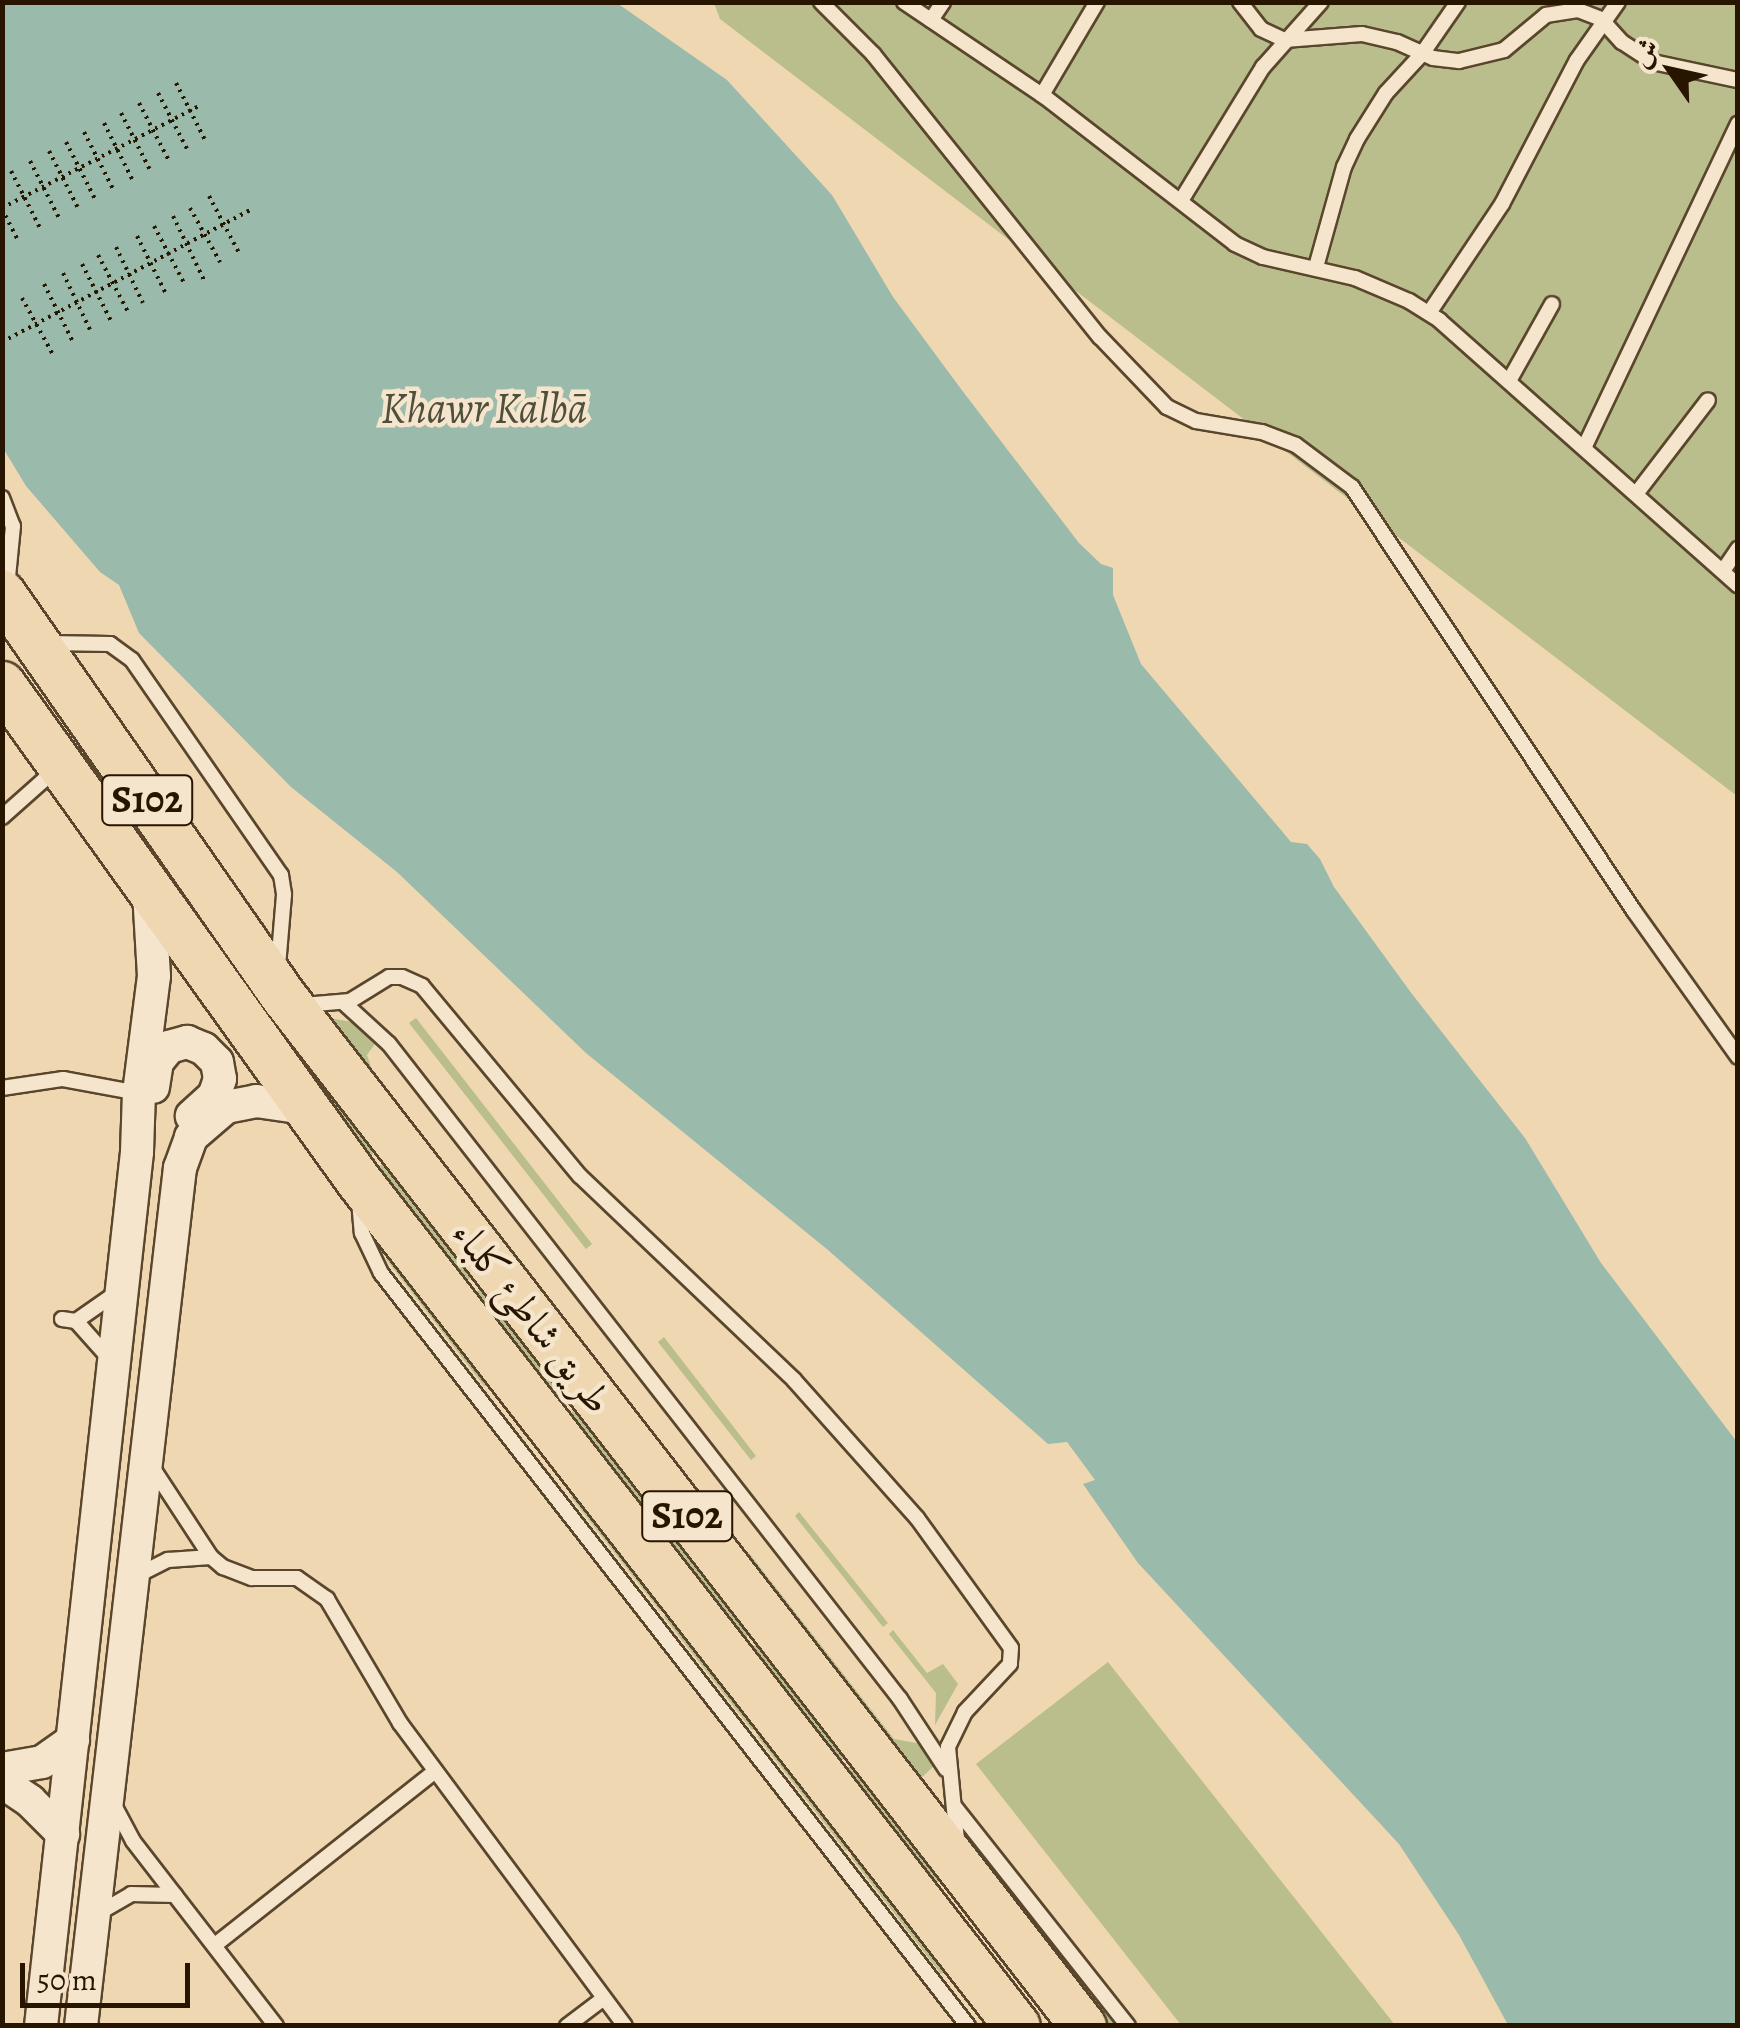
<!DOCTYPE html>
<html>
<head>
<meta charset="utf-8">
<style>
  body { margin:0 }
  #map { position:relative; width:1740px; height:2028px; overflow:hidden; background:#efd7b1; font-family:Alegreya,Amiri,serif }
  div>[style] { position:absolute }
  .green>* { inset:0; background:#b9be8c }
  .water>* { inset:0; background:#9abaac }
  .path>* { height:4px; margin-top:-2px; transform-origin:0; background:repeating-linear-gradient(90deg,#281500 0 2.5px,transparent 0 7.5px) }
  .roads { filter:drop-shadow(2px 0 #5a462c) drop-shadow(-2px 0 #5a462c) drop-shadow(0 2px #5a462c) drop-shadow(0 -2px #5a462c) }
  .service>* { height:14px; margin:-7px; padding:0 7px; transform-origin:7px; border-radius:7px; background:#f5e5cc }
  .tertiary>* { height:32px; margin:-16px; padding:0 16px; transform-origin:16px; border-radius:16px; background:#f5e5cc }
  .trunk>* { height:45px; margin:-22.5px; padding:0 22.5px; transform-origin:22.5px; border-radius:22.5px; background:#efd7b1 }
  span { translate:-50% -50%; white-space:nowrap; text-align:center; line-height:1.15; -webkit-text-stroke:9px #f5e5cc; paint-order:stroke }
  .shield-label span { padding:2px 8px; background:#f5e5cc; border:2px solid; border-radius:8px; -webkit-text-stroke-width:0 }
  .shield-label { font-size:38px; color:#281500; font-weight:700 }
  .street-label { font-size:40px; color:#281500 }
  .water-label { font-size:42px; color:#504f3c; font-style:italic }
  .frame { position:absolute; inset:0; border:5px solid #281500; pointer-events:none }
  .north { position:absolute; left:1620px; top:20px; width:100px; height:100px; -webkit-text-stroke:8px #f5e5cc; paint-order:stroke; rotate:304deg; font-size:28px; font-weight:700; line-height:40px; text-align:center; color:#281500 }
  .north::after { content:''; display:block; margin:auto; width:35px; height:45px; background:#281500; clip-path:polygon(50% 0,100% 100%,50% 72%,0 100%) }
  .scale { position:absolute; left:20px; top:1963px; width:170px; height:45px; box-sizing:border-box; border:5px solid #281500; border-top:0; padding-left:12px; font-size:30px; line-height:35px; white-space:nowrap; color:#281500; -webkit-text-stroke:8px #f5e5cc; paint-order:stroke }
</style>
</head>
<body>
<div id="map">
  <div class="green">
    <i style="clip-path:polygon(714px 3px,1737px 3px,1737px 796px,720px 19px)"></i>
    <i style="clip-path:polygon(103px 777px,196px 909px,188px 914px,95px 783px)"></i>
    <i style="clip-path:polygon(201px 917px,375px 1152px,368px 1158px,193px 923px)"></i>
    <i style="clip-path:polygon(324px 1017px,352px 1022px,377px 1041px,367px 1055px,371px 1067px,366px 1071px)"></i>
    <i style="clip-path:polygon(416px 1018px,592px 1244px,586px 1249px,409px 1023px)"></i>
    <i style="clip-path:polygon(384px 1163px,472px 1277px,464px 1283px,376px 1169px)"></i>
    <i style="clip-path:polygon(390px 1256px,489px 1383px,484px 1386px,386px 1259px)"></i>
    <i style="clip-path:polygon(482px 1288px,570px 1402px,563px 1408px,474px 1294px)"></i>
    <i style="clip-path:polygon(664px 1337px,756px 1456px,751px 1460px,658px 1342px)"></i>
    <i style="clip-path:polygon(576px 1409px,658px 1515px,650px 1522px,568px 1415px)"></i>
    <i style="clip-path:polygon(575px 1493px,664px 1608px,660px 1611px,571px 1497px)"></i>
    <i style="clip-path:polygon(799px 1512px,888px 1623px,883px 1627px,795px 1516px)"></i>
    <i style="clip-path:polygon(665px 1523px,750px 1634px,742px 1640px,657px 1530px)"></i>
    <i style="clip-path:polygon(749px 1553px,894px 1739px,922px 1744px,935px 1765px,920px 1779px,743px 1558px)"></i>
    <i style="clip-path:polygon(669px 1614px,756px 1726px,752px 1730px,664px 1617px)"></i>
    <i style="clip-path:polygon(893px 1630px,927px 1673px,943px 1664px,958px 1684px,935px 1725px,936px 1693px,889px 1634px)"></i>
    <i style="clip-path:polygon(758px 1643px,846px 1757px,838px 1763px,750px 1649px)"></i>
    <i style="clip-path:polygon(1108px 1662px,1395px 2025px,1181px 2025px,976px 1764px)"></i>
    <i style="clip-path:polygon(761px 1733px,851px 1848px,846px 1851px,757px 1736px)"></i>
    <i style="clip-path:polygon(852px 1764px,941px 1880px,933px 1886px,844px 1771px)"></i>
    <i style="clip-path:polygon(855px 1854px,946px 1971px,941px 1974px,851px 1857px)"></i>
    <i style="clip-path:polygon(1030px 1915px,1117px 2025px,1107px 2025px,1024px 1920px)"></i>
  </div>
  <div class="water">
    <i style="clip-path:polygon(2px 3px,617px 3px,727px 80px,832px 195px,893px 297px,961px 389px,1079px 543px,1101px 564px,1113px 568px,1113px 595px,1141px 664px,1291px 842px,1307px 844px,1320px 859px,1334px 887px,1412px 994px,1525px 1138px,1601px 1263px,1737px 1442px,1737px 2025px,1508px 2025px,1459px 1935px,1399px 1844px,1138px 1563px,1083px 1484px,1095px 1480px,1067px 1442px,1048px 1444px,828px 1250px,586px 1053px,397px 872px,291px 787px,139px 633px,119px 585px,100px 572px,26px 486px,3px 448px)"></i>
  </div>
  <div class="path">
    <i style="left:176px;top:83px;width:64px;rotate:63deg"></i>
    <i style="left:158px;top:93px;width:63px;rotate:62.6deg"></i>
    <i style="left:139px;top:103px;width:63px;rotate:62.6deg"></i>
    <i style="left:121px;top:113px;width:64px;rotate:63deg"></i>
    <i style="left:104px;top:123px;width:63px;rotate:63.4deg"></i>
    <i style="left:84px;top:132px;width:64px;rotate:63deg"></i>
    <i style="left:66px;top:142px;width:64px;rotate:63deg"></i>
    <i style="left:49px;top:151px;width:64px;rotate:63deg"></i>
    <i style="left:30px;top:161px;width:64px;rotate:63deg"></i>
    <i style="left:11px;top:171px;width:64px;rotate:63deg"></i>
    <i style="left:209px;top:196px;width:64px;rotate:62.2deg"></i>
    <i style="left:2px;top:208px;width:224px;rotate:-27.4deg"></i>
    <i style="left:190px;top:208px;width:62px;rotate:60.9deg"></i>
    <i style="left:2px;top:209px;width:35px;rotate:63deg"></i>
    <i style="left:173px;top:216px;width:71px;rotate:64.2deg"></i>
    <i style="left:154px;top:226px;width:64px;rotate:62.2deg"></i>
    <i style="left:137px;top:236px;width:63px;rotate:63.4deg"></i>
    <i style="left:116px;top:247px;width:62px;rotate:64.3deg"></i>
    <i style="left:98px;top:255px;width:64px;rotate:62.2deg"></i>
    <i style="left:82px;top:264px;width:64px;rotate:63deg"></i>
    <i style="left:63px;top:273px;width:65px;rotate:64.6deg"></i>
    <i style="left:44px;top:284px;width:65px;rotate:63.4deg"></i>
    <i style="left:22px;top:298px;width:63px;rotate:61.4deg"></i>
    <i style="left:2px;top:342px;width:283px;rotate:-28deg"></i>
  </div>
  <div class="roads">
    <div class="service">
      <i style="left:821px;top:2px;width:74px;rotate:45deg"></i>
      <i style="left:873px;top:54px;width:363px;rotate:51.3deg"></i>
      <i style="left:1100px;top:337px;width:97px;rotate:46.3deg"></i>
      <i style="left:1167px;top:407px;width:32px;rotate:26deg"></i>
      <i style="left:1196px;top:421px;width:67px;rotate:9.5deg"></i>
      <i style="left:1262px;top:432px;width:36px;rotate:21deg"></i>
      <i style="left:1296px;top:445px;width:70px;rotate:36.9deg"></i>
      <i style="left:1352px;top:487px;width:509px;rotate:56.37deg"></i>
      <i style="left:1634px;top:911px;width:179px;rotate:54.5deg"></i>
      <i style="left:904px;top:2px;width:170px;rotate:34deg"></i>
      <i style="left:1045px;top:97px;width:240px;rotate:37.7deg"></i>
      <i style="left:1235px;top:244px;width:31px;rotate:25deg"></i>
      <i style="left:1263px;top:257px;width:94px;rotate:12.9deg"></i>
      <i style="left:1355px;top:278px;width:59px;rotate:23.1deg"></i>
      <i style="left:1409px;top:301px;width:36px;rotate:32deg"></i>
      <i style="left:1439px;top:320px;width:400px;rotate:41.6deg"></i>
      <i style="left:1240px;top:2px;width:34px;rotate:52deg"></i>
      <i style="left:1261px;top:29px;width:26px;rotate:25deg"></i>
      <i style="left:1285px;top:40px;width:77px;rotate:-4.5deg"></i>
      <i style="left:1362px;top:34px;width:36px;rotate:13deg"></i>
      <i style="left:1397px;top:42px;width:39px;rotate:24deg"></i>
      <i style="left:1433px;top:58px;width:26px;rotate:7deg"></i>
      <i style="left:1459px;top:61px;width:46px;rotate:-13.7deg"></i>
      <i style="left:1504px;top:50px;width:55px;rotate:-39.8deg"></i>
      <i style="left:1546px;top:15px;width:32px;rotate:-9deg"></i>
      <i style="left:1578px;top:10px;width:25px;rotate:21deg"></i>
      <i style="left:1601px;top:19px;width:31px;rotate:48deg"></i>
      <i style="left:1622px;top:42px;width:37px;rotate:33deg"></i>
      <i style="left:1653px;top:62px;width:87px;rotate:12deg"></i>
      <i style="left:931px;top:20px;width:22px;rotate:-56deg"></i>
      <i style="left:1042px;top:95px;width:108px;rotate:-59.4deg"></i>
      <i style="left:1182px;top:199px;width:155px;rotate:-58.5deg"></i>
      <i style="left:1263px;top:67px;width:87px;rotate:-48.3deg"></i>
      <i style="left:1316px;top:267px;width:104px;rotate:-74.4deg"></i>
      <i style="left:1344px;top:167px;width:31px;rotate:-65deg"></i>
      <i style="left:1357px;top:139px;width:54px;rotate:-57.8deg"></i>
      <i style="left:1386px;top:93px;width:53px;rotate:-47.3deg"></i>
      <i style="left:1422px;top:54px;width:63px;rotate:-55.3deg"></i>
      <i style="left:1429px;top:313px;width:131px;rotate:-56.2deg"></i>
      <i style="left:1502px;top:204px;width:162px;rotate:-62.5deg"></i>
      <i style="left:1577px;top:60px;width:71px;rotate:-54.7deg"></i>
      <i style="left:1509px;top:381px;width:88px;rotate:-60.8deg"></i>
      <i style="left:1584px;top:448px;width:359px;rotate:-64.6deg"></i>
      <i style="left:1636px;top:494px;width:118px;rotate:-52.5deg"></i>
      <i style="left:2px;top:498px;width:30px;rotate:69deg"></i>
      <i style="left:13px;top:526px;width:61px;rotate:95.6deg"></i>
      <i style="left:1723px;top:571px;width:27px;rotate:-56deg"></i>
      <i style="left:48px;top:643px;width:62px;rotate:0.9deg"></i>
      <i style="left:110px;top:644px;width:27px;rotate:36deg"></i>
      <i style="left:132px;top:660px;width:262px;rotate:55.3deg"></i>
      <i style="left:281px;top:875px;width:20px;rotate:81deg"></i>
      <i style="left:284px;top:895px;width:71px;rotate:94.8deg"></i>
      <i style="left:2px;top:817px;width:71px;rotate:-41.6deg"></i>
      <i style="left:343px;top:1002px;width:62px;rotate:42.4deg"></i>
      <i style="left:389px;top:1044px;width:831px;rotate:52.04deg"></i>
      <i style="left:900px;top:1699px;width:84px;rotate:56.7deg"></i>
      <i style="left:303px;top:1005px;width:47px;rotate:-4.9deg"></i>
      <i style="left:350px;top:1001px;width:46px;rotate:-31.6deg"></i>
      <i style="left:389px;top:977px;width:13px"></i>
      <i style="left:402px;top:977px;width:22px;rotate:24deg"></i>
      <i style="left:422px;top:986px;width:247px;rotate:50.3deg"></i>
      <i style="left:580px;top:1176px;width:296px;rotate:43.6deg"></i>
      <i style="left:794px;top:1380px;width:185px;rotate:48.3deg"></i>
      <i style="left:917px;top:1518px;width:160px;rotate:54.1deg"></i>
      <i style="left:1011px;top:1648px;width:16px;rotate:94deg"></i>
      <i style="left:1010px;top:1664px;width:66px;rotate:133.2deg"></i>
      <i style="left:965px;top:1712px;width:39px;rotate:116deg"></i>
      <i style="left:948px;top:1747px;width:94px;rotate:84.5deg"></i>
      <i style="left:2px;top:1088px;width:62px;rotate:-8.4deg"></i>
      <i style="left:63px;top:1079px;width:76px;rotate:10.6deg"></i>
      <i style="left:359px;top:1201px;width:32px;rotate:85deg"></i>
      <i style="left:362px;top:1233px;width:44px;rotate:64.6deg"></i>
      <i style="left:381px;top:1273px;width:955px;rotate:52.06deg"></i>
      <i style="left:62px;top:1319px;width:14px;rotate:8deg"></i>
      <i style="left:76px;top:1321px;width:50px;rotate:48.3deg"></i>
      <i style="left:76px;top:1321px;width:49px;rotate:-35deg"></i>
      <i style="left:152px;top:1467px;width:108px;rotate:56.8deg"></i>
      <i style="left:211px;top:1557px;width:16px;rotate:40deg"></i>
      <i style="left:223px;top:1567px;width:31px;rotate:21deg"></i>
      <i style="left:252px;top:1578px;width:45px"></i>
      <i style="left:297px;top:1578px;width:37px;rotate:35deg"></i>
      <i style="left:327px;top:1599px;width:144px;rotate:59.5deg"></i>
      <i style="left:400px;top:1723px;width:377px;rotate:53.4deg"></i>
      <i style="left:136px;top:1576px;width:36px;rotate:-27deg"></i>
      <i style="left:168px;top:1560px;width:43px;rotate:-4deg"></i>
      <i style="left:115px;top:1807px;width:38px;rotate:62deg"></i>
      <i style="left:133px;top:1841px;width:234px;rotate:52.3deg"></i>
      <i style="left:955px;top:1807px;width:279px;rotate:51.7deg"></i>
      <i style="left:97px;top:1914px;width:39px;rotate:-30deg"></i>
      <i style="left:131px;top:1894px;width:44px;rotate:1.3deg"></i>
      <i style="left:215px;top:1945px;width:280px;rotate:-38.3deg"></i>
      <i style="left:567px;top:2026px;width:46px;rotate:-37.1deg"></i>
    </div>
    <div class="tertiary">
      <i style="left:153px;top:1087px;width:25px;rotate:-81deg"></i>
      <i style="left:157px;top:1062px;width:19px;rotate:-51deg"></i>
      <i style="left:169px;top:1047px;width:19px;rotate:-16deg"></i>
      <i style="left:187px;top:1042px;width:18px;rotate:22deg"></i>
      <i style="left:204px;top:1049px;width:18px;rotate:45deg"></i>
      <i style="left:217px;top:1062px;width:17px;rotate:80deg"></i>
      <i style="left:220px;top:1079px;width:18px;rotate:109deg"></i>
      <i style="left:214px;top:1096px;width:30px;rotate:138deg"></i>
      <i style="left:2px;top:1769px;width:41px;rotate:-9.9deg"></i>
      <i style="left:42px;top:1762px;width:38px;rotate:-35deg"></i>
      <i style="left:2px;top:1782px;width:34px;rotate:34deg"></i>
      <i style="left:30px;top:1801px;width:47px;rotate:45deg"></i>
      <i style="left:41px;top:2026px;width:879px;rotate:-83.73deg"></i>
      <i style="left:137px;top:1152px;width:59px;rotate:-88.1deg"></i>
      <i style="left:139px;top:1093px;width:118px;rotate:-82.7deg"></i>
      <i style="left:154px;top:976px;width:85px;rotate:-93.4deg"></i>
      <i style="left:81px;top:2026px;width:864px;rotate:-83.42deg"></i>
      <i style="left:180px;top:1168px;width:33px;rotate:-70deg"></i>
      <i style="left:191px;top:1137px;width:46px;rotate:-40.6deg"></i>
      <i style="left:226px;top:1107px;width:31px;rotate:-11deg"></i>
      <i style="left:256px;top:1101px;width:49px;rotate:8.1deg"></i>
    </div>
    <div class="trunk">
      <i style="left:2px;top:593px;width:493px;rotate:55.1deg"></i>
      <i style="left:284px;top:997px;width:1303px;rotate:52.17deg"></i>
      <i style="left:2px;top:684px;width:611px;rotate:54.33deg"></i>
      <i style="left:358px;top:1180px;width:1072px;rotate:52.08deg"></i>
    </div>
  </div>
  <div class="shield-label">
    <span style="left:147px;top:800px">S102</span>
    <span style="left:687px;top:1516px">S102</span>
  </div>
  <div class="street-label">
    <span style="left:532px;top:1317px;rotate:52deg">طريق شاطئ كلباء</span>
  </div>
  <div class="water-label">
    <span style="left:484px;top:408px">Khawr Kalbā</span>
  </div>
  <div class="frame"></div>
  <div class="north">ش</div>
  <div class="scale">50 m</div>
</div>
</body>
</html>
